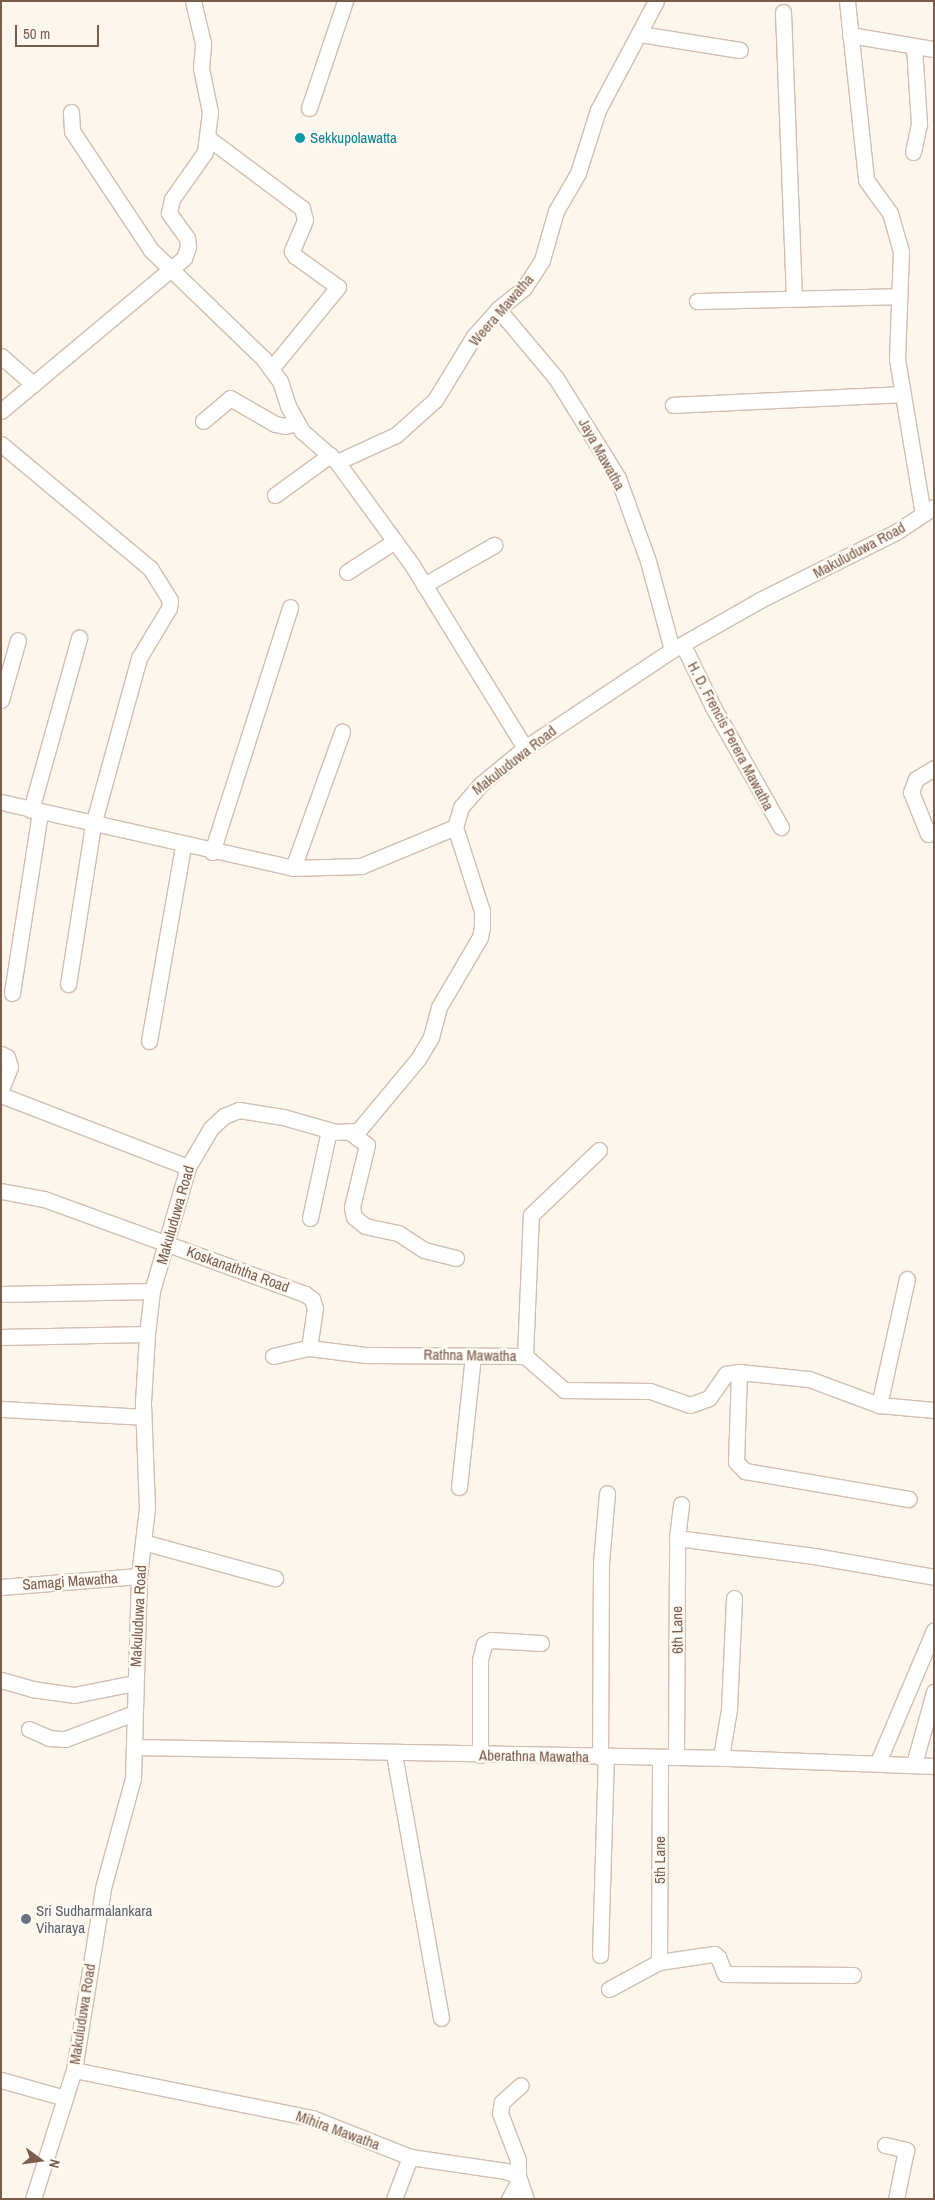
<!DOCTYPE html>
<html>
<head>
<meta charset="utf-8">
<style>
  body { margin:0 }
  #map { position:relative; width:935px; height:2200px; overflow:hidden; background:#fdf6ec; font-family:"Archivo Narrow",sans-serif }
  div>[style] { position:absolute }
  .roads { filter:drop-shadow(1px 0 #d1beb0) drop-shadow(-1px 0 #d1beb0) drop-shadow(0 1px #d1beb0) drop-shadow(0 -1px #d1beb0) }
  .minor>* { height:15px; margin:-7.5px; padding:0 7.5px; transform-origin:7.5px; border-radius:7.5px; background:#fff }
  .dots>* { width:14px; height:14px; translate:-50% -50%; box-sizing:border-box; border:2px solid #fffaf3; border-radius:50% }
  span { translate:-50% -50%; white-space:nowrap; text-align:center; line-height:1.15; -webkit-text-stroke:4.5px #fffaf3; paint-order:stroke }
  .culture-label { font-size:15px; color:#0d838f }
  .left { translate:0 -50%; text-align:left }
  .street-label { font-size:15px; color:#7a5c4d }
  .worship-label { font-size:15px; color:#5b616d }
  .frame { position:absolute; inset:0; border:2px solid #7a5c4d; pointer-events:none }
  .north { position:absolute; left:15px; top:2135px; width:50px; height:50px; -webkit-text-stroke:4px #fffaf3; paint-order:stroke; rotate:104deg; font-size:14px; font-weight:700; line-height:20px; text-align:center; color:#7a5c4d }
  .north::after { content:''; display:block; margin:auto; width:18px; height:22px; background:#7a5c4d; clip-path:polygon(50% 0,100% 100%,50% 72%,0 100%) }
  .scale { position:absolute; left:15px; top:25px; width:84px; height:22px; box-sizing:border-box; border:2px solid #7a5c4d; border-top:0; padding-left:6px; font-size:15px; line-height:18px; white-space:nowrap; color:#7a5c4d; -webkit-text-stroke:4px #fffaf3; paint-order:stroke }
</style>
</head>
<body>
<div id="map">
  <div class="roads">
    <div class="minor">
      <i style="left:847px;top:1px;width:180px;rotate:83.9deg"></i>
      <i style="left:866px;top:180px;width:41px;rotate:54deg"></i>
      <i style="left:890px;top:213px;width:40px;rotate:74deg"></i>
      <i style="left:901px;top:251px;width:108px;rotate:92.1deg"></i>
      <i style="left:897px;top:359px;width:157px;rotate:80.5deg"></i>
      <i style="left:783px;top:12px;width:286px;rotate:87.8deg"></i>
      <i style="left:640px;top:34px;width:101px;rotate:9.1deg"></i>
      <i style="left:850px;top:35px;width:85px;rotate:9.5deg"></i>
      <i style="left:309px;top:108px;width:113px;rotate:-71.4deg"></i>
      <i style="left:71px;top:112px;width:19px;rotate:87deg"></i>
      <i style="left:72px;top:131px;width:143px;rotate:56.4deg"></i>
      <i style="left:151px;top:250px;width:156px;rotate:44deg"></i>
      <i style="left:263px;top:358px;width:29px;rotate:54deg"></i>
      <i style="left:280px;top:381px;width:26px;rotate:72deg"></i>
      <i style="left:288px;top:406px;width:29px;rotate:61deg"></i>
      <i style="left:302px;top:431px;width:47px;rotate:41.5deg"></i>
      <i style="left:337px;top:462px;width:127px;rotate:53.9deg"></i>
      <i style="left:412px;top:565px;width:215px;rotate:58.3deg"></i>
      <i style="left:208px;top:138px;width:117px;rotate:36.7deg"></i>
      <i style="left:302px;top:208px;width:12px;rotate:76deg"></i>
      <i style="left:305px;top:220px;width:34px;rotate:113deg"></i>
      <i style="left:292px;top:251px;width:6px;rotate:59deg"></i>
      <i style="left:295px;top:256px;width:53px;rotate:35.8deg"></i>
      <i style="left:338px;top:287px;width:106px;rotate:129.3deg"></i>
      <i style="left:913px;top:152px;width:29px;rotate:-78deg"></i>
      <i style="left:919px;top:124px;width:78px;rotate:-93.7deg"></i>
      <i style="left:697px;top:301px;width:202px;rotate:-1.4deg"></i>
      <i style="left:498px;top:309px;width:90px;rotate:50deg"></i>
      <i style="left:556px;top:378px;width:118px;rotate:58.2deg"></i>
      <i style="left:618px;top:478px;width:88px;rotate:70.1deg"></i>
      <i style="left:648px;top:561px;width:92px;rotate:74.9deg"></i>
      <i style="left:1px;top:356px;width:43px;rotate:41.2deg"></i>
      <i style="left:673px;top:405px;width:230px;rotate:-2.7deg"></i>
      <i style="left:1px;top:411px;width:239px;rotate:-39.9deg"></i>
      <i style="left:184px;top:258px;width:12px;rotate:-70deg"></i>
      <i style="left:188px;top:247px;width:9px;rotate:-96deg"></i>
      <i style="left:187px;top:238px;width:31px;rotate:-126deg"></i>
      <i style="left:169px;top:213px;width:14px;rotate:-78deg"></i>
      <i style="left:172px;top:199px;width:57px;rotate:-54.9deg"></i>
      <i style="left:205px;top:152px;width:40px;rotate:-82.9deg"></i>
      <i style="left:210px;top:112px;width:45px;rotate:-101.6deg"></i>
      <i style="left:201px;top:68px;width:25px;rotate:-85deg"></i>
      <i style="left:203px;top:43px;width:43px;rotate:-103.4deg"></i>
      <i style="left:203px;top:421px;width:35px;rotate:-40deg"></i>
      <i style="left:230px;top:398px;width:52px;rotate:30deg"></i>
      <i style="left:275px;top:424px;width:10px;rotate:11deg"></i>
      <i style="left:285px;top:426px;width:12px;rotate:-14deg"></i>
      <i style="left:1px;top:444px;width:194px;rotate:39.8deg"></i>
      <i style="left:150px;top:568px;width:38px;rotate:58deg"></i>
      <i style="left:170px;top:600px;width:8px;rotate:97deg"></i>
      <i style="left:169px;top:608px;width:58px;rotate:121deg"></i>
      <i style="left:139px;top:658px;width:173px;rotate:105.4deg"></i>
      <i style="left:93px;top:825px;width:161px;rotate:98.9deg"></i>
      <i style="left:337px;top:462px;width:65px;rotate:-24.6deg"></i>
      <i style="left:396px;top:435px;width:52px;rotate:-41.9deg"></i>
      <i style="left:435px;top:400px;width:75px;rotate:-58.6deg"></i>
      <i style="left:474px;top:336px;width:36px;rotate:-48deg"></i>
      <i style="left:498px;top:309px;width:33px;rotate:-39deg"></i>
      <i style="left:524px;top:288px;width:33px;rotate:-57deg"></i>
      <i style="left:542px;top:260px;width:51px;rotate:-74.1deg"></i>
      <i style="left:556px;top:211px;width:44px;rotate:-59.9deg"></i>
      <i style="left:578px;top:173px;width:66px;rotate:-72.4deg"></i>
      <i style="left:598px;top:110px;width:123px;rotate:-62deg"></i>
      <i style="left:275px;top:495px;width:68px;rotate:-36deg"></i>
      <i style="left:347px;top:572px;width:57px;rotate:-32.9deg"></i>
      <i style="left:424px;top:585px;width:81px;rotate:-29.7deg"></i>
      <i style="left:683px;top:645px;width:69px;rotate:64.2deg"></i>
      <i style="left:713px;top:707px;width:138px;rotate:60.5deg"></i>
      <i style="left:1px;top:700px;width:62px;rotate:-74.2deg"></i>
      <i style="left:1px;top:802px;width:299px;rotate:12.7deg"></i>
      <i style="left:293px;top:868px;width:68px;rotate:-1.7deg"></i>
      <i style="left:361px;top:866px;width:102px;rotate:-22.5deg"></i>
      <i style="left:31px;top:810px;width:179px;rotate:-74.4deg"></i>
      <i style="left:928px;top:834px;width:45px;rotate:-112deg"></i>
      <i style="left:911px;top:792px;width:14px;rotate:-69deg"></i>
      <i style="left:916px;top:779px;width:21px;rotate:-31deg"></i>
      <i style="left:212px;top:852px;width:257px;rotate:-72.3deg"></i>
      <i style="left:293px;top:868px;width:145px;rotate:-70.2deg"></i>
      <i style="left:12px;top:993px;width:183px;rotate:-81.2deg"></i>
      <i style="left:149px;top:1041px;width:198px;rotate:-80.1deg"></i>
      <i style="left:1px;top:1054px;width:7px;rotate:27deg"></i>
      <i style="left:7px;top:1057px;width:10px;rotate:73deg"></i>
      <i style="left:10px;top:1067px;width:24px;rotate:112deg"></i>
      <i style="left:1px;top:1095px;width:200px;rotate:21.1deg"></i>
      <i style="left:351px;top:1133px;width:20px;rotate:37deg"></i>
      <i style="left:367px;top:1145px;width:64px;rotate:103.6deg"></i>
      <i style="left:352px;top:1207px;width:10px;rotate:79deg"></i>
      <i style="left:354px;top:1217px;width:14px;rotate:39deg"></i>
      <i style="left:365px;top:1226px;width:34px;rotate:12deg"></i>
      <i style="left:398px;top:1233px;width:31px;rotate:33deg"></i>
      <i style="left:424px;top:1250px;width:33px;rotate:14deg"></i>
      <i style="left:1px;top:1191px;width:44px;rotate:10.5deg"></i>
      <i style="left:44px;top:1199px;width:278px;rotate:20deg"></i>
      <i style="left:305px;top:1294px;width:9px;rotate:36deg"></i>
      <i style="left:312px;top:1299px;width:9px;rotate:72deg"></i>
      <i style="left:315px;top:1308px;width:40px;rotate:98.5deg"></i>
      <i style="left:310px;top:1218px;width:90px;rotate:-77.8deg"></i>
      <i style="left:1px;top:1294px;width:151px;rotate:-1.1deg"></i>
      <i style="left:1px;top:1337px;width:146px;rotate:-1.2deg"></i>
      <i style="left:273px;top:1356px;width:37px;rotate:-13deg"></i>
      <i style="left:309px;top:1348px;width:57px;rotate:7deg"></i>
      <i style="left:366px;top:1355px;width:159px;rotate:0.4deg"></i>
      <i style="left:525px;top:1356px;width:52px;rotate:41.1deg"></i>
      <i style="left:564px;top:1390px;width:86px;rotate:0.7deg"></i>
      <i style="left:650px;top:1391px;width:42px;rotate:19.3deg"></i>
      <i style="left:690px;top:1405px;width:20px;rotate:-20deg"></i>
      <i style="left:709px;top:1398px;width:29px;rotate:-55deg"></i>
      <i style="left:726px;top:1374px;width:13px;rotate:-9deg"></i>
      <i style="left:739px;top:1372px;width:70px;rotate:5.7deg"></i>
      <i style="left:809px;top:1379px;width:75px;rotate:20.4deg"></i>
      <i style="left:879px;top:1405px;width:55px;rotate:5.2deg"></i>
      <i style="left:525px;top:1356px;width:141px;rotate:-87.6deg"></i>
      <i style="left:531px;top:1215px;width:94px;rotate:-43.7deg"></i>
      <i style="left:739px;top:1372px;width:90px;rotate:91.9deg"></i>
      <i style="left:736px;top:1462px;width:13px;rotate:45deg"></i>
      <i style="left:745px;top:1471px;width:166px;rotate:9.7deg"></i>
      <i style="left:879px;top:1405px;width:129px;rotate:-77.5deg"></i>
      <i style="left:1px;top:1409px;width:142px;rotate:3.2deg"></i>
      <i style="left:459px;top:1487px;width:132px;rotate:-83.9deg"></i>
      <i style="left:677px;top:1538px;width:138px;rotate:7.5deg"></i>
      <i style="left:814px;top:1556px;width:122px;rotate:9.9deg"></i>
      <i style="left:143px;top:1542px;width:137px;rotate:15.3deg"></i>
      <i style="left:1px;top:1587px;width:138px;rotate:-4.6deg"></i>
      <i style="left:1px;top:1680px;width:32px;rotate:16deg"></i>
      <i style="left:32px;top:1689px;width:42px;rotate:8.1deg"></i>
      <i style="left:74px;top:1695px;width:61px;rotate:-11.3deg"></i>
      <i style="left:29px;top:1729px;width:22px;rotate:24deg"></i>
      <i style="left:49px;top:1738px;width:16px;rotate:4deg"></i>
      <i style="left:65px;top:1739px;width:74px;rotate:-20.6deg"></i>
      <i style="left:135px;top:1747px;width:593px;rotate:1.06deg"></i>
      <i style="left:728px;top:1758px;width:206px;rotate:2.2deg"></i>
      <i style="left:394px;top:1754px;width:268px;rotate:79.9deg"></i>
      <i style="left:480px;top:1755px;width:95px;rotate:-90deg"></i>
      <i style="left:480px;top:1660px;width:16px;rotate:-76deg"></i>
      <i style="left:484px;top:1644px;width:8px;rotate:-30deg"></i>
      <i style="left:491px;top:1640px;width:50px;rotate:3.4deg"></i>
      <i style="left:676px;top:1756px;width:218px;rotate:-89.7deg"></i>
      <i style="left:677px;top:1538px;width:34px;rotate:-83deg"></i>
      <i style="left:600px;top:1757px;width:194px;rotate:-89.7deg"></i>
      <i style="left:601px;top:1563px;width:70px;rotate:-85.1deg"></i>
      <i style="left:721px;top:1757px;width:49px;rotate:-80.5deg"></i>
      <i style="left:729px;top:1709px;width:111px;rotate:-87.4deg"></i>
      <i style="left:878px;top:1762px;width:143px;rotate:-67deg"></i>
      <i style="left:914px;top:1764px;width:75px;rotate:-74.5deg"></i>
      <i style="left:600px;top:1955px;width:198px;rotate:-88.3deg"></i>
      <i style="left:659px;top:1962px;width:204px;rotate:-89.7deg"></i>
      <i style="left:609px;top:1989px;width:57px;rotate:-28.4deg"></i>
      <i style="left:659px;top:1962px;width:56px;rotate:-8.3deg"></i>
      <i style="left:714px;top:1954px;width:5px;rotate:37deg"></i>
      <i style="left:718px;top:1957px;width:18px;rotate:68deg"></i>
      <i style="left:725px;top:1974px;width:128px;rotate:0.4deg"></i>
      <i style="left:74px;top:2070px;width:243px;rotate:11.4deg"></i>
      <i style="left:312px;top:2118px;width:105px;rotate:21.7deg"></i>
      <i style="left:410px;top:2157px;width:97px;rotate:8.3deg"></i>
      <i style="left:506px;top:2171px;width:13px;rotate:23deg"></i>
      <i style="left:518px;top:2176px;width:24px;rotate:71deg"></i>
      <i style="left:1px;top:2080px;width:66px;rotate:15.7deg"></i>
      <i style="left:885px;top:2145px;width:22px;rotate:13deg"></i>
      <i style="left:906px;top:2150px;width:50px;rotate:101.5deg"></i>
      <i style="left:518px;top:2176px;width:16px;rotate:-90deg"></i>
      <i style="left:518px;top:2160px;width:50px;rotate:-111deg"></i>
      <i style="left:500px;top:2113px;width:11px;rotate:-80deg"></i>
      <i style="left:502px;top:2102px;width:25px;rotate:-42deg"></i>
      <i style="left:33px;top:2199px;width:135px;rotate:-72.4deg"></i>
      <i style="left:74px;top:2070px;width:184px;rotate:-80.9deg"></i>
      <i style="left:103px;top:1888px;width:114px;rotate:-74.7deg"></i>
      <i style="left:133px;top:1778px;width:202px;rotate:-88.3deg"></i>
      <i style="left:139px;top:1576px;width:68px;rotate:-83.3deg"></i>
      <i style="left:147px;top:1508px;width:106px;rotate:-92.2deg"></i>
      <i style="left:143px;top:1402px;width:68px;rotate:-86.6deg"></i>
      <i style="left:147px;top:1334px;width:43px;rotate:-83.4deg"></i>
      <i style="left:152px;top:1291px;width:129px;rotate:-73.8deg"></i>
      <i style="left:188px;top:1167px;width:45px;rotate:-59.5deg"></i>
      <i style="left:211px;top:1128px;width:18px;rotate:-43deg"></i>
      <i style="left:224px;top:1116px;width:16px;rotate:-22deg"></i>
      <i style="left:239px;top:1110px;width:45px;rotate:9deg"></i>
      <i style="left:283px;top:1117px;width:55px;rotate:15.8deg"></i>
      <i style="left:336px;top:1132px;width:22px;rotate:-3deg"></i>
      <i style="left:358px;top:1131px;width:94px;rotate:-50.2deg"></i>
      <i style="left:418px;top:1059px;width:26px;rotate:-59deg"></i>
      <i style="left:431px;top:1037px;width:31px;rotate:-75deg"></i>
      <i style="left:439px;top:1007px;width:81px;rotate:-59.6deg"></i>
      <i style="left:480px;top:937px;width:10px;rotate:-79deg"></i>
      <i style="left:482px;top:927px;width:16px;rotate:-90deg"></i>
      <i style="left:482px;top:911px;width:88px;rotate:-107.8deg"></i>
      <i style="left:455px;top:827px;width:21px;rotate:-73deg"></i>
      <i style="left:461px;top:807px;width:30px;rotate:-49deg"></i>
      <i style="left:481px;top:784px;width:57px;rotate:-39.3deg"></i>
      <i style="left:525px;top:748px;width:177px;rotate:-33.7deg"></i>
      <i style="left:672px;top:650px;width:101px;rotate:-29.6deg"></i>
      <i style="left:760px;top:600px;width:152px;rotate:-26.6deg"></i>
      <i style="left:896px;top:532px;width:45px;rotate:-33.3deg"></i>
      <i style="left:394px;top:2199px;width:45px;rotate:-69.1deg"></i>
      <i style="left:509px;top:2199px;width:21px;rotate:-61deg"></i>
    </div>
  </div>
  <div class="dots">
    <i style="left:300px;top:138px;background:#0f9aa8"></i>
    <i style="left:26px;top:1919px;background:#6b7280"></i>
  </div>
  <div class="culture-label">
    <span class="left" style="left:310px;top:138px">Sekkupolawatta</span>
  </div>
  <div class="street-label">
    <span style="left:501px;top:310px;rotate:-49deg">Weera Mawatha</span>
    <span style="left:602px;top:454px;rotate:61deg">Jaya Mawatha</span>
    <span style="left:859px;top:550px;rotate:-28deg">Makuluduwa Road</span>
    <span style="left:731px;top:736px;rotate:62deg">H. D. Frencis Perera Mawatha</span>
    <span style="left:514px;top:760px;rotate:-38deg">Makuluduwa Road</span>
    <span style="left:175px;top:1215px;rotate:-74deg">Makuluduwa Road</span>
    <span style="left:238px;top:1269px;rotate:20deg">Koskanaththa Road</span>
    <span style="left:470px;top:1355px;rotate:1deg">Rathna Mawatha</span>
    <span style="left:70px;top:1581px;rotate:-4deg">Samagi Mawatha</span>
    <span style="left:138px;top:1616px;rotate:-87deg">Makuluduwa Road</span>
    <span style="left:677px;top:1630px;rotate:-91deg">6th Lane</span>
    <span style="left:534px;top:1756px;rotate:1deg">Aberathna Mawatha</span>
    <span style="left:660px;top:1860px;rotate:-90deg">5th Lane</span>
    <span style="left:82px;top:2014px;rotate:-81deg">Makuluduwa Road</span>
    <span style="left:338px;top:2130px;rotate:20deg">Mihira Mawatha</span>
  </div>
  <div class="worship-label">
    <span class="left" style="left:36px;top:1919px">Sri Sudharmalankara<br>Viharaya</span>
  </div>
  <div class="frame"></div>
  <div class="north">N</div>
  <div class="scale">50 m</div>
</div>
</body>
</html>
